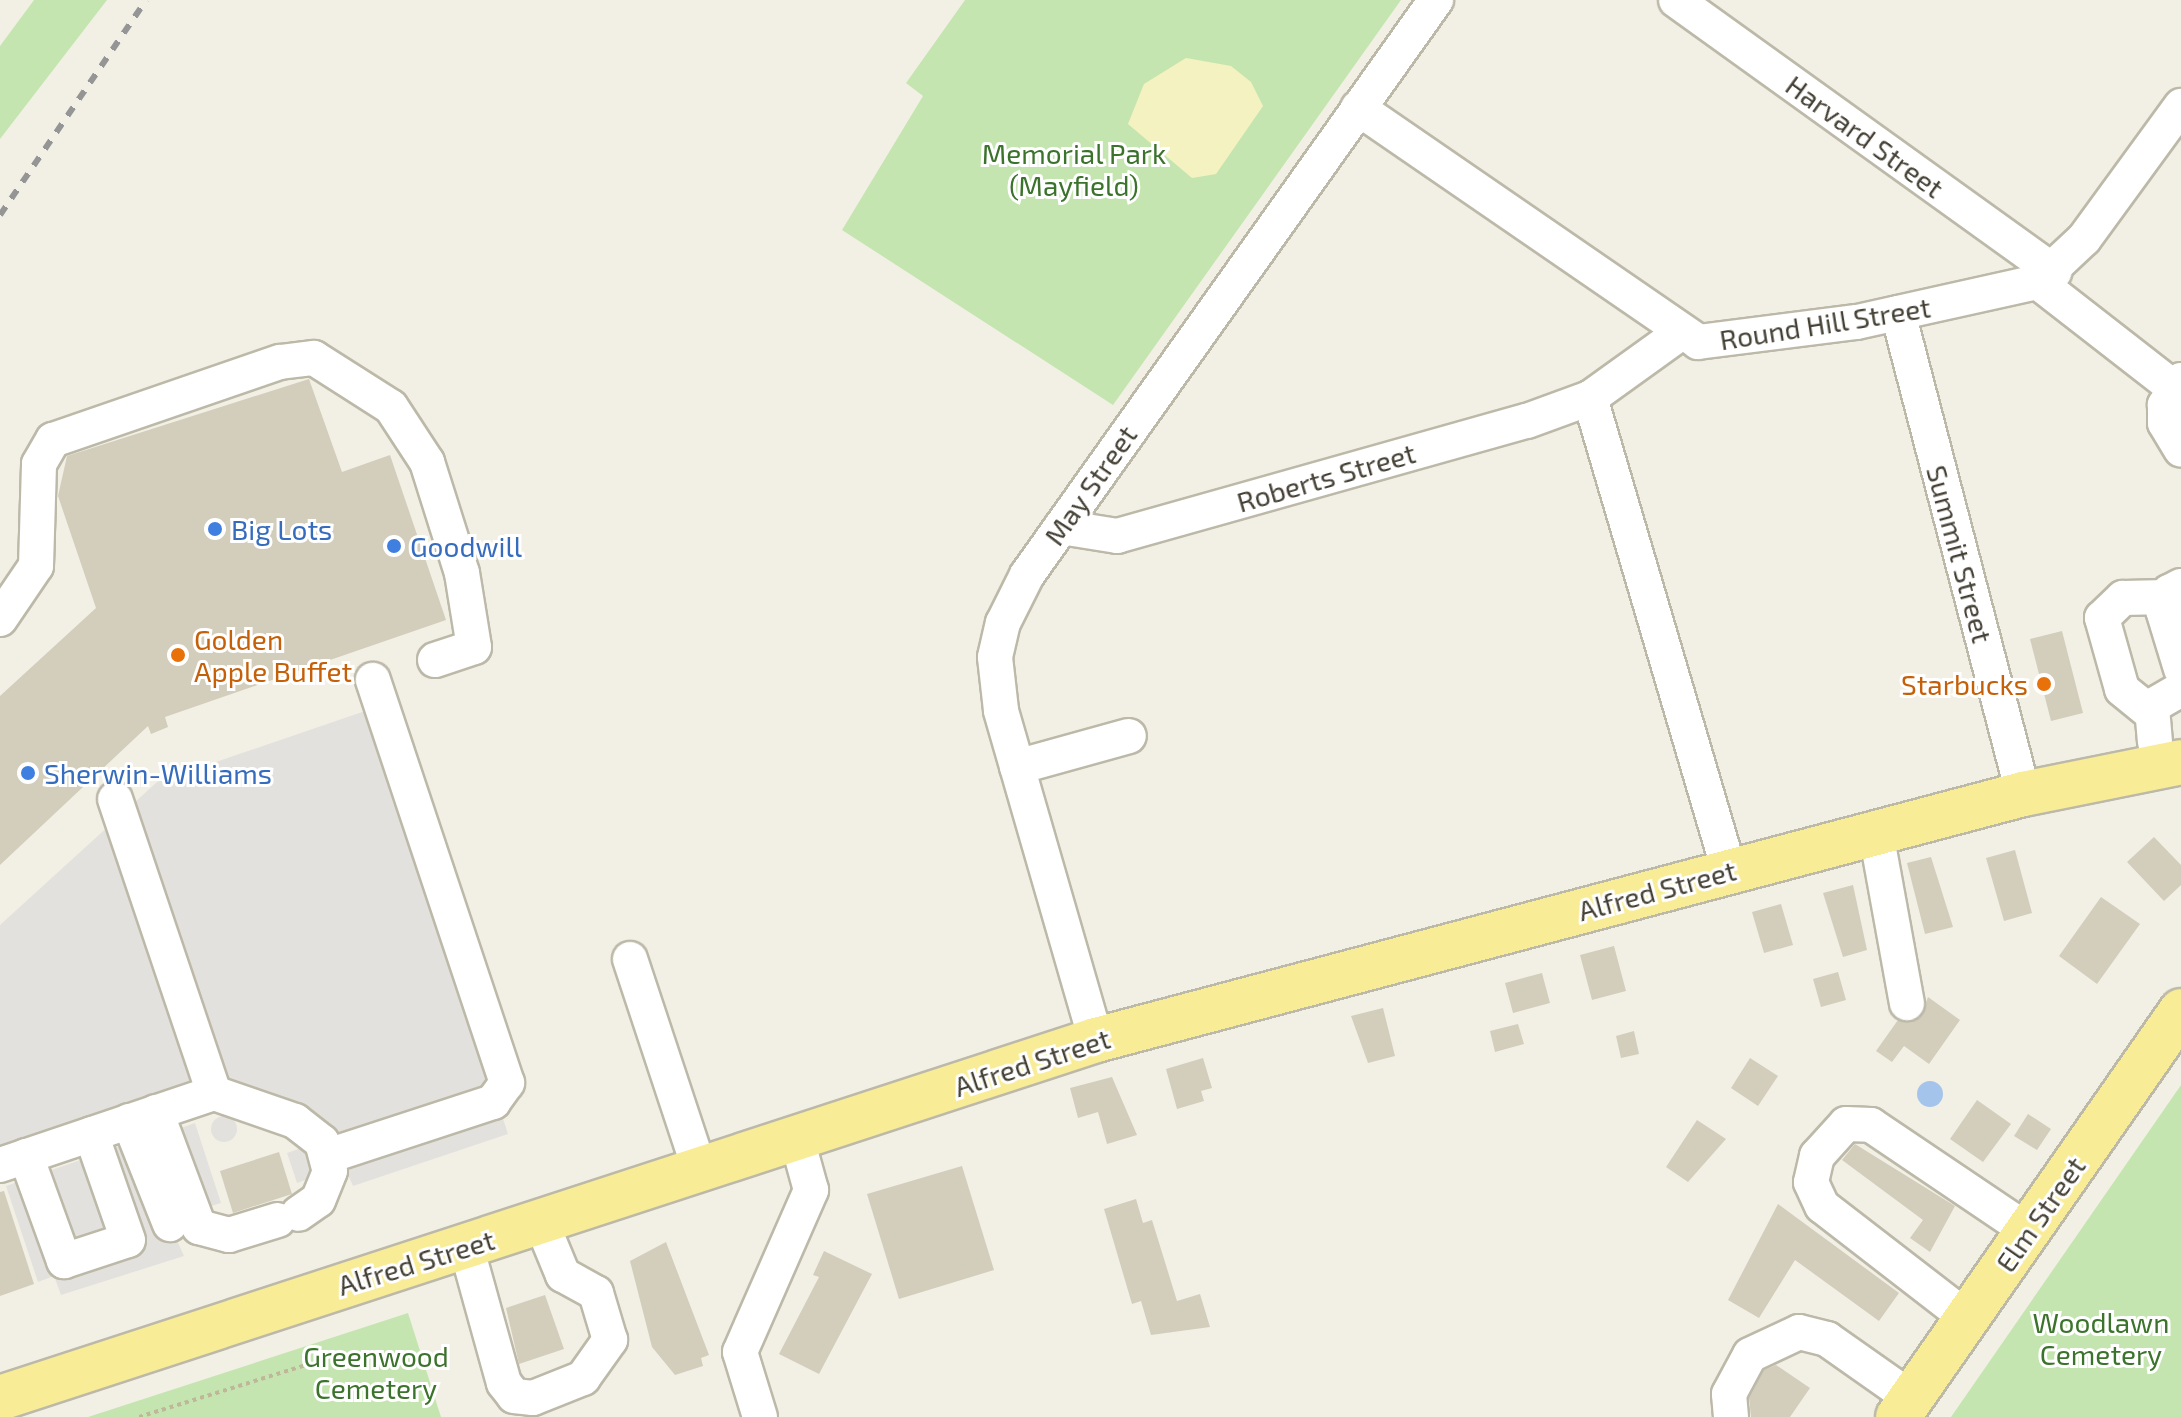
<!DOCTYPE html>
<html>
<head>
<meta charset="utf-8">
<style>
  body { margin:0 }
  #map { position:relative; width:2181px; height:1417px; overflow:hidden; background:#f2f0e5; font-family:"Exo 2",sans-serif }
  div>[style] { position:absolute }
  .green>* { inset:0; background:#c5e5b0 }
  .sand>* { inset:0; background:#f5f2c2 }
  .parking>* { inset:0; background:#e3e1dd }
  .round { border-radius:50% }
  .water>* { inset:0; background:#a4c4ec }
  .building>* { inset:0; background:#d3cdbb }
  .path>* { height:4px; margin-top:-2px; transform-origin:0; background:repeating-linear-gradient(90deg,#beb79a 0 4px,transparent 0 8px) }
  .roads { filter:drop-shadow(2px 0 #bdb9a9) drop-shadow(-2px 0 #bdb9a9) drop-shadow(0 2px #bdb9a9) drop-shadow(0 -2px #bdb9a9) }
  .minor>* { height:34px; margin:-17px; padding:0 17px; transform-origin:17px; border-radius:17px; background:#fff }
  .major>* { height:44px; margin:-22px; padding:0 22px; transform-origin:22px; border-radius:22px; background:#f9ec97 }
  .rail>* { height:6px; margin-top:-3px; transform-origin:0; background:repeating-linear-gradient(90deg,#959595 0 10px,transparent 0 20px) }
  .dots>* { width:22px; height:22px; translate:-50% -50%; box-sizing:border-box; border:4px solid #fff; border-radius:50% }
  span { translate:-50% -50%; white-space:nowrap; text-align:center; line-height:1.15; -webkit-text-stroke:6px #fff; paint-order:stroke }
  .street-label { font-size:28px; color:#444035 }
  .park-label { font-size:28px; color:#3c732c }
  .shop-label { font-size:28px; color:#366cbe }
  .left { translate:0 -50%; text-align:left }
  .food-label { font-size:28px; color:#c56008 }
  .right { translate:-100% -50%; text-align:right }
</style>
</head>
<body>
<div id="map">
  <div class="green">
    <i style="clip-path:polygon(34px 0,107px 0,0 139px,0 46px)"></i>
    <i style="clip-path:polygon(965px 0,1401px 0,1113px 405px,842px 230px,923px 96px,906px 83px)"></i>
    <i style="clip-path:polygon(2181px 1085px,2181px 1417px,1951px 1417px)"></i>
    <i style="clip-path:polygon(408px 1313px,441px 1417px,88px 1417px)"></i>
  </div>
  <div class="sand">
    <i style="clip-path:polygon(1186px 58px,1231px 66px,1251px 82px,1263px 106px,1216px 174px,1192px 178px,1128px 124px,1144px 84px)"></i>
  </div>
  <div class="parking">
    <i style="clip-path:polygon(371px 709px,508px 1134px,353px 1186px,322px 1117px,278px 1099px,0 1150px,0 925px,157px 782px)"></i>
    <i class="round" style="left:211px;top:1116px;width:26px;height:26px"></i>
    <i style="clip-path:polygon(195px 1123px,221px 1203px,205px 1208px,178px 1129px)"></i>
    <i style="clip-path:polygon(132px 1142px,184px 1256px,61px 1295px,54px 1276px,38px 1282px,6px 1186px)"></i>
    <i style="clip-path:polygon(304px 1147px,314px 1177px,297px 1183px,287px 1153px)"></i>
  </div>
  <div class="water">
    <i class="round" style="left:1917px;top:1081px;width:26px;height:26px"></i>
  </div>
  <div class="building">
    <i style="clip-path:polygon(309px 379px,342px 472px,390px 455px,446px 620px,165px 717px,168px 727px,151px 734px,148px 726px,0 865px,0 696px,96px 608px,58px 496px,67px 456px)"></i>
    <i style="clip-path:polygon(2062px 631px,2083px 713px,2051px 721px,2030px 639px)"></i>
    <i style="clip-path:polygon(2154px 837px,2181px 865px,2181px 885px,2164px 901px,2127px 862px)"></i>
    <i style="clip-path:polygon(2015px 850px,2032px 913px,2004px 921px,1986px 858px)"></i>
    <i style="clip-path:polygon(1931px 857px,1953px 927px,1925px 934px,1907px 863px)"></i>
    <i style="clip-path:polygon(1853px 885px,1867px 950px,1843px 957px,1823px 893px)"></i>
    <i style="clip-path:polygon(2101px 897px,2140px 924px,2097px 984px,2059px 956px)"></i>
    <i style="clip-path:polygon(1781px 904px,1793px 945px,1764px 953px,1752px 912px)"></i>
    <i style="clip-path:polygon(1614px 946px,1626px 991px,1592px 1000px,1580px 955px)"></i>
    <i style="clip-path:polygon(1838px 972px,1846px 1000px,1821px 1007px,1813px 979px)"></i>
    <i style="clip-path:polygon(1542px 973px,1550px 1003px,1513px 1013px,1505px 983px)"></i>
    <i style="clip-path:polygon(1928px 997px,1960px 1020px,1929px 1064px,1904px 1046px,1892px 1062px,1876px 1051px,1898px 1020px,1920px 1018px)"></i>
    <i style="clip-path:polygon(1383px 1008px,1395px 1056px,1368px 1063px,1351px 1016px)"></i>
    <i style="clip-path:polygon(1518px 1024px,1524px 1044px,1495px 1052px,1490px 1031px)"></i>
    <i style="clip-path:polygon(1634px 1031px,1639px 1054px,1621px 1058px,1616px 1036px)"></i>
    <i style="clip-path:polygon(1203px 1058px,1212px 1088px,1201px 1091px,1204px 1101px,1177px 1109px,1166px 1069px)"></i>
    <i style="clip-path:polygon(1750px 1058px,1778px 1076px,1758px 1106px,1731px 1088px)"></i>
    <i style="clip-path:polygon(1112px 1077px,1137px 1135px,1107px 1144px,1098px 1112px,1078px 1118px,1070px 1088px)"></i>
    <i style="clip-path:polygon(1977px 1100px,2011px 1124px,1983px 1162px,1950px 1139px)"></i>
    <i style="clip-path:polygon(2028px 1114px,2051px 1129px,2037px 1150px,2014px 1136px)"></i>
    <i style="clip-path:polygon(1697px 1120px,1726px 1139px,1688px 1182px,1666px 1167px)"></i>
    <i style="clip-path:polygon(1855px 1144px,1955px 1206px,1930px 1252px,1910px 1238px,1923px 1220px,1842px 1160px)"></i>
    <i style="clip-path:polygon(279px 1152px,292px 1194px,233px 1213px,220px 1171px)"></i>
    <i style="clip-path:polygon(962px 1166px,994px 1270px,899px 1299px,867px 1194px)"></i>
    <i style="clip-path:polygon(4px 1191px,34px 1284px,0 1296px,0 1192px)"></i>
    <i style="clip-path:polygon(1136px 1199px,1143px 1223px,1152px 1220px,1177px 1301px,1200px 1294px,1210px 1327px,1151px 1335px,1141px 1301px,1132px 1304px,1104px 1209px)"></i>
    <i style="clip-path:polygon(1778px 1204px,1899px 1293px,1879px 1321px,1795px 1260px,1759px 1318px,1728px 1300px)"></i>
    <i style="clip-path:polygon(666px 1242px,709px 1355px,701px 1358px,703px 1366px,675px 1375px,652px 1347px,630px 1261px)"></i>
    <i style="clip-path:polygon(824px 1251px,872px 1274px,819px 1374px,779px 1354px,819px 1277px,813px 1275px)"></i>
    <i style="clip-path:polygon(545px 1295px,564px 1349px,519px 1364px,506px 1308px)"></i>
    <i style="clip-path:polygon(1776px 1365px,1810px 1388px,1790px 1417px,1751px 1417px,1749px 1398px,1764px 1370px)"></i>
  </div>
  <div class="path">
    <i style="left:139px;top:1417px;width:199px;rotate:-17.3deg"></i>
  </div>
  <div class="roads">
    <div class="minor">
      <i style="left:1676px;top:0;width:466px;rotate:35.7deg"></i>
      <i style="left:1358px;top:108px;width:413px;rotate:34.5deg"></i>
      <i style="left:1698px;top:342px;width:160px;rotate:-7.2deg"></i>
      <i style="left:1857px;top:322px;width:185px;rotate:-12.5deg"></i>
      <i style="left:2038px;top:282px;width:63px;rotate:-43.1deg"></i>
      <i style="left:2084px;top:239px;width:165px;rotate:-53.9deg"></i>
      <i style="left:2038px;top:282px;width:172px;rotate:37.9deg"></i>
      <i style="left:1898px;top:313px;width:497px;rotate:75.4deg"></i>
      <i style="left:2181px;top:380px;width:30px;rotate:123deg"></i>
      <i style="left:2165px;top:405px;width:18px;rotate:90deg"></i>
      <i style="left:2165px;top:423px;width:31px;rotate:59deg"></i>
      <i style="left:1590px;top:398px;width:493px;rotate:73.6deg"></i>
      <i style="left:1061px;top:527px;width:57px;rotate:9.1deg"></i>
      <i style="left:1117px;top:536px;width:426px;rotate:-15.7deg"></i>
      <i style="left:1527px;top:421px;width:67px;rotate:-20.1deg"></i>
      <i style="left:1590px;top:398px;width:110px;rotate:-35.7deg"></i>
      <i style="left:2181px;top:586px;width:13px;rotate:153deg"></i>
      <i style="left:2169px;top:592px;width:19px;rotate:108deg"></i>
      <i style="left:2163px;top:610px;width:62px;rotate:73deg"></i>
      <i style="left:0;top:619px;width:64px;rotate:-55.8deg"></i>
      <i style="left:36px;top:566px;width:102px;rotate:-88.3deg"></i>
      <i style="left:39px;top:464px;width:28px;rotate:-60deg"></i>
      <i style="left:53px;top:440px;width:240px;rotate:-19deg"></i>
      <i style="left:280px;top:362px;width:34px;rotate:-7deg"></i>
      <i style="left:314px;top:358px;width:91px;rotate:32.5deg"></i>
      <i style="left:391px;top:407px;width:66px;rotate:56.8deg"></i>
      <i style="left:427px;top:462px;width:116px;rotate:72.5deg"></i>
      <i style="left:462px;top:573px;width:75px;rotate:80.8deg"></i>
      <i style="left:435px;top:660px;width:41px;rotate:-18.4deg"></i>
      <i style="left:2150px;top:712px;width:36px;rotate:-141deg"></i>
      <i style="left:2122px;top:689px;width:74px;rotate:-105.7deg"></i>
      <i style="left:2102px;top:618px;width:29px;rotate:-44deg"></i>
      <i style="left:2123px;top:598px;width:44px;rotate:-1.3deg"></i>
      <i style="left:2155px;top:742px;width:36px;rotate:-95deg"></i>
      <i style="left:2152px;top:706px;width:34px;rotate:-30deg"></i>
      <i style="left:1017px;top:767px;width:116px;rotate:-15.5deg"></i>
      <i style="left:1876px;top:833px;width:173px;rotate:79.7deg"></i>
      <i style="left:630px;top:959px;width:223px;rotate:71.7deg"></i>
      <i style="left:1096px;top:1040px;width:343px;rotate:-106.1deg"></i>
      <i style="left:1001px;top:710px;width:53px;rotate:-96.5deg"></i>
      <i style="left:995px;top:657px;width:35px;rotate:-77deg"></i>
      <i style="left:1003px;top:623px;width:54px;rotate:-63.4deg"></i>
      <i style="left:1027px;top:575px;width:706px;rotate:-54.58deg"></i>
      <i style="left:214px;top:1093px;width:86px;rotate:19.1deg"></i>
      <i style="left:295px;top:1121px;width:34px;rotate:38deg"></i>
      <i style="left:322px;top:1142px;width:30px;rotate:75deg"></i>
      <i style="left:330px;top:1171px;width:31px;rotate:112deg"></i>
      <i style="left:318px;top:1200px;width:24px;rotate:145deg"></i>
      <i style="left:156px;top:1112px;width:123px;rotate:69.5deg"></i>
      <i style="left:199px;top:1227px;width:31px;rotate:15deg"></i>
      <i style="left:229px;top:1235px;width:51px;rotate:-17deg"></i>
      <i style="left:129px;top:1121px;width:111px;rotate:68.3deg"></i>
      <i style="left:26px;top:1156px;width:112px;rotate:70.1deg"></i>
      <i style="left:64px;top:1261px;width:67px;rotate:-18.2deg"></i>
      <i style="left:128px;top:1240px;width:112px;rotate:-109.2deg"></i>
      <i style="left:328px;top:1156px;width:174px;rotate:-18.1deg"></i>
      <i style="left:493px;top:1102px;width:24px;rotate:-54deg"></i>
      <i style="left:507px;top:1083px;width:425px;rotate:-108.4deg"></i>
      <i style="left:0;top:1165px;width:226px;rotate:-18.6deg"></i>
      <i style="left:214px;top:1093px;width:310px;rotate:-108.6deg"></i>
      <i style="left:466px;top:1246px;width:142px;rotate:74.5deg"></i>
      <i style="left:504px;top:1383px;width:16px;rotate:52deg"></i>
      <i style="left:514px;top:1396px;width:19px;rotate:6deg"></i>
      <i style="left:533px;top:1398px;width:54px;rotate:-21.8deg"></i>
      <i style="left:583px;top:1378px;width:47px;rotate:-54.6deg"></i>
      <i style="left:610px;top:1340px;width:49px;rotate:-106.6deg"></i>
      <i style="left:596px;top:1293px;width:38px;rotate:-151deg"></i>
      <i style="left:563px;top:1275px;width:57px;rotate:-112.5deg"></i>
      <i style="left:1967px;top:1318px;width:183px;rotate:-142.3deg"></i>
      <i style="left:1822px;top:1206px;width:26px;rotate:-115deg"></i>
      <i style="left:1811px;top:1182px;width:27px;rotate:-77deg"></i>
      <i style="left:1817px;top:1156px;width:43px;rotate:-47.8deg"></i>
      <i style="left:1846px;top:1124px;width:25px;rotate:2deg"></i>
      <i style="left:1871px;top:1125px;width:189px;rotate:34deg"></i>
      <i style="left:760px;top:1417px;width:68px;rotate:-107.1deg"></i>
      <i style="left:740px;top:1352px;width:177px;rotate:-66.3deg"></i>
      <i style="left:811px;top:1190px;width:53px;rotate:-105.4deg"></i>
      <i style="left:1731px;top:1417px;width:23px;rotate:-95deg"></i>
      <i style="left:1729px;top:1394px;width:44px;rotate:-61.7deg"></i>
      <i style="left:1750px;top:1355px;width:54px;rotate:-25.1deg"></i>
      <i style="left:1799px;top:1332px;width:29px;rotate:14deg"></i>
      <i style="left:1827px;top:1339px;width:103px;rotate:35.1deg"></i>
    </div>
    <div class="major">
      <i style="left:0;top:1398px;width:1153px;rotate:-18.09deg"></i>
      <i style="left:1096px;top:1040px;width:959px;rotate:-14.86deg"></i>
      <i style="left:2023px;top:794px;width:161px;rotate:-11.4deg"></i>
      <i style="left:1898px;top:1417px;width:495px;rotate:-55.1deg"></i>
    </div>
  </div>
  <div class="rail">
    <i style="left:0;top:215px;width:260px;rotate:-55.8deg"></i>
  </div>
  <div class="dots">
    <i style="left:215px;top:529px;background:#3f7fe0"></i>
    <i style="left:394px;top:546px;background:#3f7fe0"></i>
    <i style="left:178px;top:655px;background:#e8710a"></i>
    <i style="left:2044px;top:684px;background:#e8710a"></i>
    <i style="left:28px;top:773px;background:#3f7fe0"></i>
  </div>
  <div class="street-label">
    <span style="left:1865px;top:136px;rotate:36deg">Harvard Street</span>
    <span style="left:1825px;top:323px;rotate:-9deg">Round Hill Street</span>
    <span style="left:1326px;top:477px;rotate:-16deg">Roberts Street</span>
    <span style="left:1090px;top:485px;rotate:-55deg">May Street</span>
    <span style="left:1960px;top:554px;rotate:75deg">Summit Street</span>
    <span style="left:1657px;top:890px;rotate:-15deg">Alfred Street</span>
    <span style="left:1032px;top:1062px;rotate:-18deg">Alfred Street</span>
    <span style="left:2040px;top:1214px;rotate:-55deg">Elm Street</span>
    <span style="left:416px;top:1262px;rotate:-17deg">Alfred Street</span>
  </div>
  <div class="park-label">
    <span style="left:1074px;top:169px">Memorial Park<br>(Mayfield)</span>
    <span style="left:2101px;top:1338px">Woodlawn<br>Cemetery</span>
    <span style="left:376px;top:1372px">Greenwood<br>Cemetery</span>
  </div>
  <div class="shop-label">
    <span class="left" style="left:231px;top:529px">Big Lots</span>
    <span class="left" style="left:410px;top:546px">Goodwill</span>
    <span class="left" style="left:44px;top:773px">Sherwin-Williams</span>
  </div>
  <div class="food-label">
    <span class="left" style="left:194px;top:655px">Golden<br>Apple Buffet</span>
    <span class="right" style="left:2028px;top:684px">Starbucks</span>
  </div>
</div>
</body>
</html>
